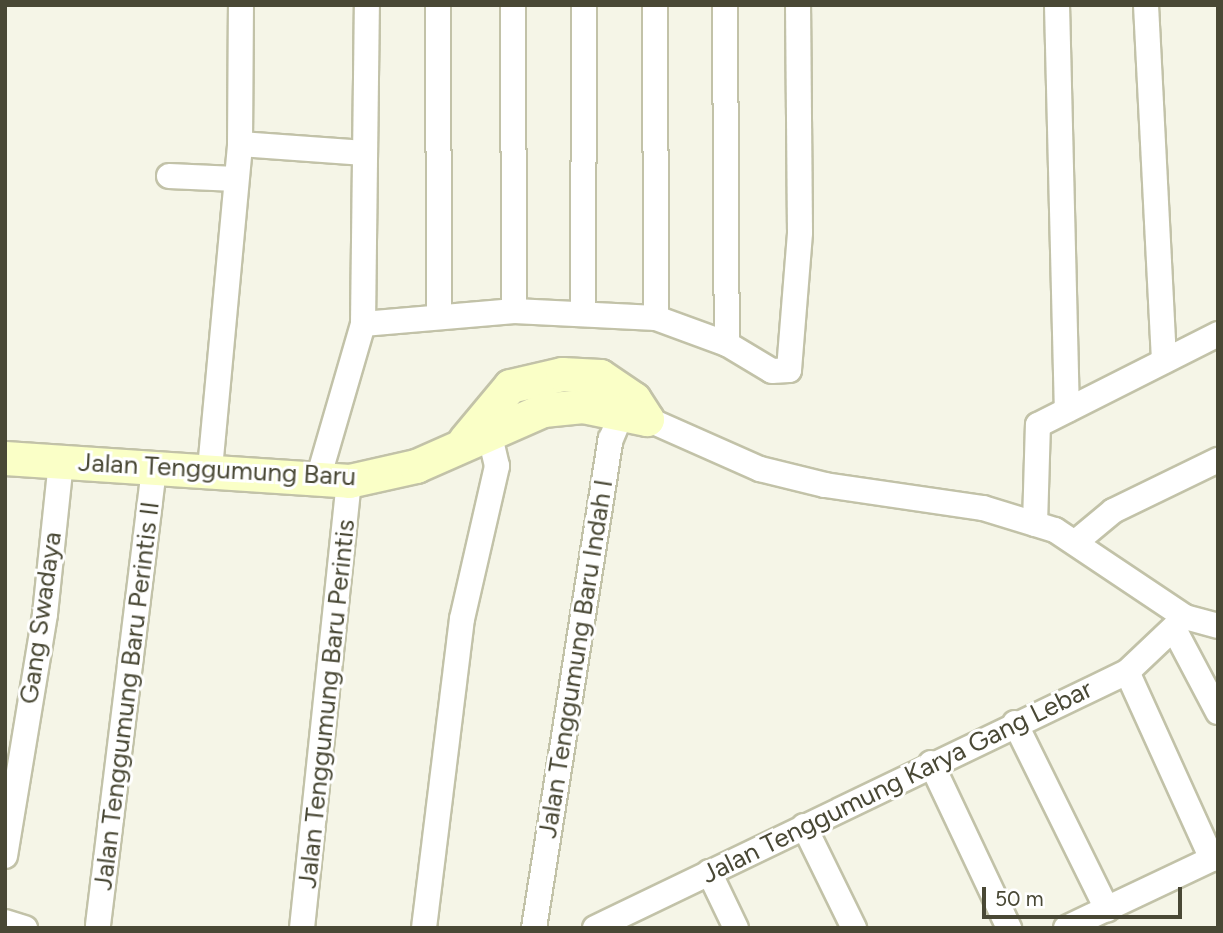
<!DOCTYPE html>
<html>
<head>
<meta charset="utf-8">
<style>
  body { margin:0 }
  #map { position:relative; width:1223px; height:933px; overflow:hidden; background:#f5f5e7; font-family:Figtree,sans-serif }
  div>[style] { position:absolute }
  .roads { filter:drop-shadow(2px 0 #c2c2a8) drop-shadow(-2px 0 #c2c2a8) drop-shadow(0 2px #c2c2a8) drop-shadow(0 -2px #c2c2a8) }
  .street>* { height:24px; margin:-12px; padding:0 12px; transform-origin:12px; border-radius:12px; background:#fff }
  .secondary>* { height:33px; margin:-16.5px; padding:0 16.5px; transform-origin:16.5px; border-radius:16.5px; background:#faffc7 }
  span { translate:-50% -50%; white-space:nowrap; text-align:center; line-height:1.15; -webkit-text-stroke:6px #fff; paint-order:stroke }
  .street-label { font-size:26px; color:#494835 }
  .frame { position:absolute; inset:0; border:7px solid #494835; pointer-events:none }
  .scale { position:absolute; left:982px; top:887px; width:200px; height:32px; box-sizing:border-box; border:4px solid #494835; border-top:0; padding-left:9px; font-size:21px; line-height:24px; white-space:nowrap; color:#494835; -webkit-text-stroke:5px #fff; paint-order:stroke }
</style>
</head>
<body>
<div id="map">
  <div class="roads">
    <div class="street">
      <i style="left:438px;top:5px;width:312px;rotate:89.8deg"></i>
      <i style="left:513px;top:5px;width:306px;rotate:89.8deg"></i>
      <i style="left:655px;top:5px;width:313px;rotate:89.8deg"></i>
      <i style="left:725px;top:5px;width:339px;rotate:89.7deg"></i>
      <i style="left:1057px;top:5px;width:405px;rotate:88.6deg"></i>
      <i style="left:1146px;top:5px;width:356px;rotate:87.1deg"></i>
      <i style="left:240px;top:144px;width:125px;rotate:4.1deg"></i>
      <i style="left:169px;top:176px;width:67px;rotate:2.6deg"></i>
      <i style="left:583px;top:311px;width:306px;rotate:-89.8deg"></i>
      <i style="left:363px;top:324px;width:152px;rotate:-4.9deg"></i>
      <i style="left:514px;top:311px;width:142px;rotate:2.8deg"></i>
      <i style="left:656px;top:318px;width:76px;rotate:20.1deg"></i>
      <i style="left:727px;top:344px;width:52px;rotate:31deg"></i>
      <i style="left:772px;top:371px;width:17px;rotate:-3deg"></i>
      <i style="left:789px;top:370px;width:138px;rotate:-85.4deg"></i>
      <i style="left:800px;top:232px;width:227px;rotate:-90.5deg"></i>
      <i style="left:647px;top:419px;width:124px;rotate:23.9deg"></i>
      <i style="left:760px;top:469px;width:67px;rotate:13.8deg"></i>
      <i style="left:825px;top:485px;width:160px;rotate:8.3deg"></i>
      <i style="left:983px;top:508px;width:75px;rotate:17deg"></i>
      <i style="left:1055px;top:530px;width:156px;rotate:33.8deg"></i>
      <i style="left:1185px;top:617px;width:34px;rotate:15deg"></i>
      <i style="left:210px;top:469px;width:326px;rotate:-84.7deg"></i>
      <i style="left:240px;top:144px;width:139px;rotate:-89.6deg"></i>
      <i style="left:318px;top:479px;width:161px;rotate:-73.8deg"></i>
      <i style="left:363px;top:324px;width:319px;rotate:-89.3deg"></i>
      <i style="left:1035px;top:524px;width:99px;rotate:-88.3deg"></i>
      <i style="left:1038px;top:425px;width:202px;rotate:-26.8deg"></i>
      <i style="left:1077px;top:541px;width:47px;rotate:-39.8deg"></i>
      <i style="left:1113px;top:511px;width:117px;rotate:-25.9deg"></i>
      <i style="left:1174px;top:629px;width:94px;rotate:62.1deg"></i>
      <i style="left:1015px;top:723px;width:208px;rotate:63.7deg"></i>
      <i style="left:931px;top:763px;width:183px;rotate:64.7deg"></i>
      <i style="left:804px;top:826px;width:114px;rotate:63.9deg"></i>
      <i style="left:5px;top:856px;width:245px;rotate:-80.6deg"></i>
      <i style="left:45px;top:614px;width:153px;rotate:-84deg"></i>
      <i style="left:709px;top:872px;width:62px;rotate:64.3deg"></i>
      <i style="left:5px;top:922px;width:21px;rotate:17deg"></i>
      <i style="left:98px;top:925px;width:462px;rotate:-83deg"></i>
      <i style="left:302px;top:928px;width:449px;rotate:-84deg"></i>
      <i style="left:424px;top:928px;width:311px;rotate:-83deg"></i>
      <i style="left:462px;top:619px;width:157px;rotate:-77.1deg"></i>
      <i style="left:497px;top:466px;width:48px;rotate:-103.2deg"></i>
      <i style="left:534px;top:928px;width:495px;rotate:-81.1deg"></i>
      <i style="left:611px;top:439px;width:44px;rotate:-67.5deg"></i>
      <i style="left:595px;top:928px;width:590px;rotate:-25.7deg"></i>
      <i style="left:1127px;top:672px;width:80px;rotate:-43.5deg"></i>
      <i style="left:1066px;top:928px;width:161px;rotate:-25.3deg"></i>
      <i style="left:1212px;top:859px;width:205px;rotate:-114.4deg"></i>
    </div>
    <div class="secondary">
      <i style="left:465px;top:440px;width:70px;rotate:-50.2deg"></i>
      <i style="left:510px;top:386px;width:53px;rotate:-13deg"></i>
      <i style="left:562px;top:374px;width:38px;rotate:3deg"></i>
      <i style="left:600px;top:376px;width:41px;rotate:34.1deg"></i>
      <i style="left:634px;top:399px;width:24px;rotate:57deg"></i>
      <i style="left:5px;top:458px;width:345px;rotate:3.8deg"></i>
      <i style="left:349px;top:481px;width:69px;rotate:-12.6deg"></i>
      <i style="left:416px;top:466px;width:139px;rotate:-23.8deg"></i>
      <i style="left:543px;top:410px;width:40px;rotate:-5.7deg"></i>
      <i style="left:583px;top:406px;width:65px;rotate:11.5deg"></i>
    </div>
  </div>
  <div class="street-label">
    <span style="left:217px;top:470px;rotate:3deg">Jalan Tenggumung Baru</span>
    <span style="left:41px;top:618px;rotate:-82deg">Gang Swadaya</span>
    <span style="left:576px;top:659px;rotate:-81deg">Jalan Tenggumung Baru Indah I</span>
    <span style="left:127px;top:696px;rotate:-83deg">Jalan Tenggumung Baru Perintis II</span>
    <span style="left:327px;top:704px;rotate:-84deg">Jalan Tenggumung Baru Perintis</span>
    <span style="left:897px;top:782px;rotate:-26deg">Jalan Tenggumung Karya Gang Lebar</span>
  </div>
  <div class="frame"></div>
  <div class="scale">50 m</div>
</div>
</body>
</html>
